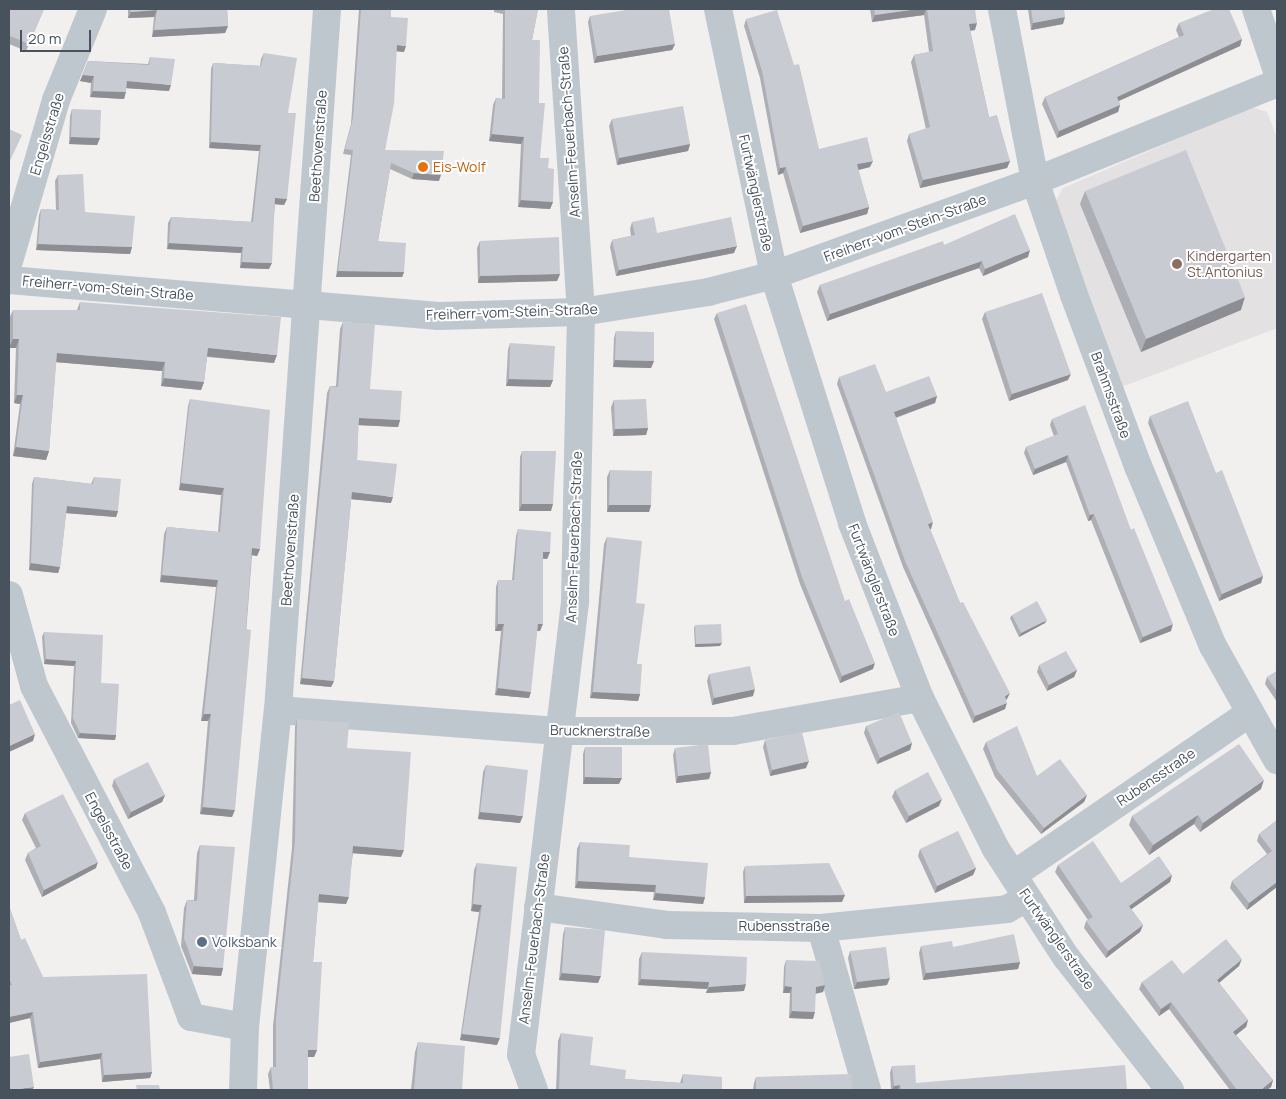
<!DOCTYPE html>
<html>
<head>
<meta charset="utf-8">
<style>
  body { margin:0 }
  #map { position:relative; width:1286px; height:1099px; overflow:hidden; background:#f2efef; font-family:Manrope,sans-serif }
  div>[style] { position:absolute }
  .education>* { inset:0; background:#e3e1e1 }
  .minor>* { height:28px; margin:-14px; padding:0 14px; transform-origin:14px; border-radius:14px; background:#bec7ce }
  .wall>* { inset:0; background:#adafb5 }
  .shaded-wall>* { inset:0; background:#8d8e93 }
  .building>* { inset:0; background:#c9cbd2 }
  .dots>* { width:14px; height:14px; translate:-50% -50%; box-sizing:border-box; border:2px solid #fff; border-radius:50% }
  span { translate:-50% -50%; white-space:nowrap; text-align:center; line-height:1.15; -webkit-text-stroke:4px #fff; paint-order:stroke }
  .street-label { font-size:14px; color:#48525d }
  .food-label { font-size:14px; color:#c56008 }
  .left { translate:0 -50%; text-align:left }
  .education-label { font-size:14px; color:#785e54 }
  .service-label { font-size:14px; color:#4e5e75 }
  .frame { position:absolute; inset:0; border:10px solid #48525d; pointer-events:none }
  .scale { position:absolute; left:20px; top:30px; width:71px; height:22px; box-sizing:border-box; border:2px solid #48525d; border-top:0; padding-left:6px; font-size:15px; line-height:18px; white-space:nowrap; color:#48525d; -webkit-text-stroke:4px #fff; paint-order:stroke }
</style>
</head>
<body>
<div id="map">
  <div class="education">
    <i style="clip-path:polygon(1251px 107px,1267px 112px,1277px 138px,1277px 328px,1119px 388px,1056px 200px,1063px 188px)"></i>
  </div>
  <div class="minor">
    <i style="left:718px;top:9px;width:272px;rotate:78.1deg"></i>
    <i style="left:774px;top:275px;width:260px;rotate:72.5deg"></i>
    <i style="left:852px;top:523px;width:188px;rotate:68.8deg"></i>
    <i style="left:920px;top:698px;width:169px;rotate:63.3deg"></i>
    <i style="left:996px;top:849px;width:129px;rotate:57.1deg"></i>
    <i style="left:1066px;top:957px;width:169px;rotate:52deg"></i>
    <i style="left:1002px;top:9px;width:175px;rotate:79.1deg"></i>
    <i style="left:1035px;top:181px;width:120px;rotate:71.1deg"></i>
    <i style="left:1074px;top:295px;width:183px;rotate:69.5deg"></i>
    <i style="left:1138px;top:466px;width:195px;rotate:67.4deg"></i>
    <i style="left:1213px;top:646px;width:131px;rotate:60.7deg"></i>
    <i style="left:1256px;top:9px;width:65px;rotate:71.3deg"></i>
    <i style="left:9px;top:261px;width:168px;rotate:-73.7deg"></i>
    <i style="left:56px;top:100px;width:98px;rotate:-67.9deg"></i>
    <i style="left:9px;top:280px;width:431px;rotate:4.8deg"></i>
    <i style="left:438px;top:316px;width:143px;rotate:-1.6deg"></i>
    <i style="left:581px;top:312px;width:129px;rotate:-8.9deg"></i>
    <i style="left:708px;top:292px;width:68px;rotate:-14.4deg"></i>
    <i style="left:774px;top:275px;width:277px;rotate:-19.8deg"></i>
    <i style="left:1035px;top:181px;width:261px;rotate:-22deg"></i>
    <i style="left:9px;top:595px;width:94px;rotate:74.6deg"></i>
    <i style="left:34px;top:686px;width:256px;rotate:62.5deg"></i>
    <i style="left:152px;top:913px;width:111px;rotate:69.4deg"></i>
    <i style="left:191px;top:1017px;width:55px;rotate:10.5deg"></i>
    <i style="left:278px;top:710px;width:281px;rotate:4.3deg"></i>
    <i style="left:558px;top:731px;width:175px"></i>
    <i style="left:733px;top:731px;width:190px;rotate:-10deg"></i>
    <i style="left:1013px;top:875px;width:285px;rotate:-34.4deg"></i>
    <i style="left:538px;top:907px;width:130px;rotate:7.9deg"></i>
    <i style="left:667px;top:925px;width:154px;rotate:1.1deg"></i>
    <i style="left:821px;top:928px;width:187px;rotate:-5.8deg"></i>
    <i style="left:1007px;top:909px;width:23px;rotate:-29deg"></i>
    <i style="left:821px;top:928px;width:168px;rotate:74.1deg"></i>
    <i style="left:243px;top:1090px;width:63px;rotate:-88.2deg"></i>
    <i style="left:245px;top:1027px;width:319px;rotate:-84.1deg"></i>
    <i style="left:278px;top:710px;width:703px;rotate:-86deg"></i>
    <i style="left:534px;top:1090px;width:37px;rotate:-110deg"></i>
    <i style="left:521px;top:1055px;width:458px;rotate:-83.2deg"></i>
    <i style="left:575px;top:600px;width:288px;rotate:-88.8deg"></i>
    <i style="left:581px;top:312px;width:304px;rotate:-93.8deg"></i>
  </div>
  <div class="wall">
    <i style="clip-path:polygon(9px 9px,44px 9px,26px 51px,9px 44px)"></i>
    <i style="clip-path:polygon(128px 9px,227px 9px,228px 26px,225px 33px,152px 37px,154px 17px,128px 18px)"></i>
    <i style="clip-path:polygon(359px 9px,391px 9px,391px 17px,404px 52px,396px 51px,385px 150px,439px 181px,412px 179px,390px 169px,378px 241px,404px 272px,402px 277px,336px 277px,351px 155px,343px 154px,351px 124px)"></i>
    <i style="clip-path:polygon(494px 9px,538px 9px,532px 40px,539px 103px,540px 158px,548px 168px,553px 202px,550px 209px,518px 207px,521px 144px,489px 141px,493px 105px,496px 98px,502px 99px,503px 14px,494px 12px)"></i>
    <i style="clip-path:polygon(870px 9px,975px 9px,975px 30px,970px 31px,989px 117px,1010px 161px,1007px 168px,920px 188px,907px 141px,909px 134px,926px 129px,911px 62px,914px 55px,929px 52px,924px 15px,872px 22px)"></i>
    <i style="clip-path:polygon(1028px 9px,1064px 9px,1063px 24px,1031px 30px)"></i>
    <i style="clip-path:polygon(590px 16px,675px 44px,672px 50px,594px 63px,588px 22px)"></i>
    <i style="clip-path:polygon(746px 19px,819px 149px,870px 167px,858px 170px,869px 207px,867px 214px,800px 233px,783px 173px,778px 175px,760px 78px,744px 26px)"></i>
    <i style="clip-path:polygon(1179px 23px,1242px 39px,1240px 46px,1119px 101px,1120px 105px,1118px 112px,1057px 138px,1042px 104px,1045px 97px,1179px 37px,1176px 30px)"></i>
    <i style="clip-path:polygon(264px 53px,288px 113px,287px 199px,284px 205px,275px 204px,269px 269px,240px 268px,241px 253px,167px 249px,168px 223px,171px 217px,251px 222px,259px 151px,209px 148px,211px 69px,213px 63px,260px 66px,261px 59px)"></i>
    <i style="clip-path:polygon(150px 57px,169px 91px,126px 88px,124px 99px,90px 97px,91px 83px,80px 81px,88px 61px,148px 64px)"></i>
    <i style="clip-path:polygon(72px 109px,100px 138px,97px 145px,69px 144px,70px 116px)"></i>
    <i style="clip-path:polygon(612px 119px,690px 144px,688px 151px,617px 165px,609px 126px)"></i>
    <i style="clip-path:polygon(58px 175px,85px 212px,132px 247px,130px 254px,36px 250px,39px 215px,41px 209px,56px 210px,55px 181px)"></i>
    <i style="clip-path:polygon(1085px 191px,1241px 310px,1141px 352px,1080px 204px)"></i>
    <i style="clip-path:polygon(632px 222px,657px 233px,734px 253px,616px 276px,610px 247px,612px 240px,631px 236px,630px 229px)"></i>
    <i style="clip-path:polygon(480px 241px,560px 274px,557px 281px,478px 283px,477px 248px)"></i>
    <i style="clip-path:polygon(944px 245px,1028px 257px,983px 276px,979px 268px,827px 321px,817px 292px,820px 285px)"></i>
    <i style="clip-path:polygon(80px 302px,274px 363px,207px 357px,204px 382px,201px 390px,161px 386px,162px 371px,56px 362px,49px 451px,46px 460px,13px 456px,20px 404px,14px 403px,16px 348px,9px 348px,9px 319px,13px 310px,77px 310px)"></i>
    <i style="clip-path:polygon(985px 312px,1068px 380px,1009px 401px,982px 319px)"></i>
    <i style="clip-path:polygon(717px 313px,873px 669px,840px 683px,800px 584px,714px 319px)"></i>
    <i style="clip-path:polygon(343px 322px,370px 389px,400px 420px,398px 427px,358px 425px,357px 460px,391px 503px,351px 499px,334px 681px,331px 687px,300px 684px,327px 393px,330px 386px,336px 386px,340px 329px)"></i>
    <i style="clip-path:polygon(616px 331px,654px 361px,651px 368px,613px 367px,614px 338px)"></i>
    <i style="clip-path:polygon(510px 343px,553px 380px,550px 387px,506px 386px,508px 350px)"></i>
    <i style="clip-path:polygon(839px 377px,886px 392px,937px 396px,935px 403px,896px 418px,931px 529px,930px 529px,960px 603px,1007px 699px,1006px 700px,1005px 709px,973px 723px,903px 567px,837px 384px)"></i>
    <i style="clip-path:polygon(190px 399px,260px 549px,257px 556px,252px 555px,232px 817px,200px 814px,208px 721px,201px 721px,216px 587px,160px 582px,164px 534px,167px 527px,218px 532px,221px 495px,179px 490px,188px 406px)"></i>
    <i style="clip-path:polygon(614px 400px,648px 428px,646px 435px,613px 436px,611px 407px)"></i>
    <i style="clip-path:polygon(1150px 416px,1216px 473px,1263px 576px,1261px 583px,1219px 601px,1148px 423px)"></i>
    <i style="clip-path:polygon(1052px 419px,1131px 530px,1171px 631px,1140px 643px,1091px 520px,1088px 521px,1066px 462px,1033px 475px,1024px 453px,1026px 447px,1054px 436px,1050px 425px)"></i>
    <i style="clip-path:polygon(522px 451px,551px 511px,519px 511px,520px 457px)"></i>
    <i style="clip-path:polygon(610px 470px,651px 505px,649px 512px,607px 512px,607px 477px)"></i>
    <i style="clip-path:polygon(34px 477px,91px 484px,94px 477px,118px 511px,116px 517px,66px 513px,60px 567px,58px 573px,29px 570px,32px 484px)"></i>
    <i style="clip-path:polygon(518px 529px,550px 552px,547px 559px,543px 559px,540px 631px,537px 631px,529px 698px,495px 695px,501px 631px,495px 631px,496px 587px,498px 580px,512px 580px,516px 536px)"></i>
    <i style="clip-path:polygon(607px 537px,637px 664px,640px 694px,638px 701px,590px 698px,604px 544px)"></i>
    <i style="clip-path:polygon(1012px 615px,1045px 623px,1019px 637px,1010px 618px)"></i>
    <i style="clip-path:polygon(695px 625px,720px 646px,695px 647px,694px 628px)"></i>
    <i style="clip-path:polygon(44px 632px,101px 683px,116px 735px,115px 740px,78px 738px,71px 723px,74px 666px,44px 664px,42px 637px)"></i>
    <i style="clip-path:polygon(1039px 665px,1077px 670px,1074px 677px,1047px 691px,1037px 672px)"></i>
    <i style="clip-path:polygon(1277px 671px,1277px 702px,1265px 684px,1267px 677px)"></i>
    <i style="clip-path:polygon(709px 674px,753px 696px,712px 705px,707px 681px)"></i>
    <i style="clip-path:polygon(297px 719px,347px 748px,401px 857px,353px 853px,346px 904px,318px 902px,313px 962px,317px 1050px,314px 1057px,308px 1057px,308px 1090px,270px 1090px,268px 1074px,271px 1067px,273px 1067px,273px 1026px,292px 848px,295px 727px)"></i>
    <i style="clip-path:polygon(866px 726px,912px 743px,910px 750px,877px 764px,864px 733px)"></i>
    <i style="clip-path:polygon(765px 740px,806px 768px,770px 776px,763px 747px)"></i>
    <i style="clip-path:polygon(986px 742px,1037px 776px,1087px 795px,1084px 802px,1041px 834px,995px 777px,983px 749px)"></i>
    <i style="clip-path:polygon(585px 747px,619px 784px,583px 784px,583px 754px)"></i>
    <i style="clip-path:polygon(675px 748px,711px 772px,709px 779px,676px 783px,673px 755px)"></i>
    <i style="clip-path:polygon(486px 765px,520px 823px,478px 819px,483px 772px)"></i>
    <i style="clip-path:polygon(114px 779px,165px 795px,162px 802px,128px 819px,112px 786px)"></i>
    <i style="clip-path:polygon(1261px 789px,1200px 832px,1194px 824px,1149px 855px,1129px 825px,1132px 816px)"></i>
    <i style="clip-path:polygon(895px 790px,939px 806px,906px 823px,892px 797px)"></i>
    <i style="clip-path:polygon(25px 813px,96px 868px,42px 897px,25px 860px,28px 853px,36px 848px,22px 820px)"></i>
    <i style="clip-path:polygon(1277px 820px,1277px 887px,1247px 910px,1230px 888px,1232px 881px,1267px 854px,1257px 841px,1259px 834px)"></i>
    <i style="clip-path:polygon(580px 842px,629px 857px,705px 897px,703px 904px,653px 900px,654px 892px,575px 888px,577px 849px)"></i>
    <i style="clip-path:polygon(200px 845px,223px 968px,221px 976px,192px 974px,181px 946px,184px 908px,187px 900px,194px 900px,197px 853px)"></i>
    <i style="clip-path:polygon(920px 849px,976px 868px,973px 875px,935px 893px,918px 856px)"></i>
    <i style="clip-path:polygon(477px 863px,497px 1045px,460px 1040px,479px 912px,471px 911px,474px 870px)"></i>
    <i style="clip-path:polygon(1058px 865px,1121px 883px,1172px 875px,1170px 882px,1131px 909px,1143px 925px,1140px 932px,1106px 958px,1084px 928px,1086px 921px,1088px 920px,1055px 872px)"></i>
    <i style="clip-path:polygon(745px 866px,842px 902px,744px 903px,743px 872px)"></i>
    <i style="clip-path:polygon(9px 906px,21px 940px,43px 977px,152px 1072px,150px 1078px,102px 1082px,100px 1059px,38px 1068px,30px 1018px,9px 1023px)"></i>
    <i style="clip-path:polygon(565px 927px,598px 983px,559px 980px,563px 934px)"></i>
    <i style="clip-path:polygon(921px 946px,953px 947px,1020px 962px,1018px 969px,923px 980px,919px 953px)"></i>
    <i style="clip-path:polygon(850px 951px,887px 985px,854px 989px,848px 958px)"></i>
    <i style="clip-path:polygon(642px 952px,744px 991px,706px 993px,707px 989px,638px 985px,639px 959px)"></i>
    <i style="clip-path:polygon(786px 960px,825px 985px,823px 992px,815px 994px,813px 1019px,789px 1018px,790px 993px,783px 993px,784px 967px)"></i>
    <i style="clip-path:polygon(1239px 966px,1219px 983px,1248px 1020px,1246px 1027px,1236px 1035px,1273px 1080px,1271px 1087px,1267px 1090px,1230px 1090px,1169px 1009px,1159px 1016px,1139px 989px,1142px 982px,1183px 974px)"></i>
    <i style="clip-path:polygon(561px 1033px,590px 1065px,625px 1079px,680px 1083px,683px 1074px,722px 1090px,556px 1090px,558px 1041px)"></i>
    <i style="clip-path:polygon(418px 1042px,462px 1090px,411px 1090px,415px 1052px)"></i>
    <i style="clip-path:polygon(892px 1066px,916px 1083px,1127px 1090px,891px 1090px,890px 1073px)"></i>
    <i style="clip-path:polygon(756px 1077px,853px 1090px,753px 1090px,754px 1083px)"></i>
  </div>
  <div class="shaded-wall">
    <i style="clip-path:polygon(918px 9px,926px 9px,924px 15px,872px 22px,875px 15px)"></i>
    <i style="clip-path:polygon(157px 10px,154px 17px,128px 18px,131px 12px)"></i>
    <i style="clip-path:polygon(1065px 17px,1063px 24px,1031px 30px,1033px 23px)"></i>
    <i style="clip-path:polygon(977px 23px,975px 30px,966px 31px,969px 24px)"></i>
    <i style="clip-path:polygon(228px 26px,225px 33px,152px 37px,154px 30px)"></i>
    <i style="clip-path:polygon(1242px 39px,1240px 46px,1114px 103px,1117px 97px)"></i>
    <i style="clip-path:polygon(675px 44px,672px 50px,594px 63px,597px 56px)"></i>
    <i style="clip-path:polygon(397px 45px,406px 46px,404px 52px,394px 51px)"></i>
    <i style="clip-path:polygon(83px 75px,94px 76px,91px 83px,80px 81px)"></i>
    <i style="clip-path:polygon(127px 81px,171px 85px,169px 91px,124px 88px)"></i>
    <i style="clip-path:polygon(93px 91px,126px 92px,124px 99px,90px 97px)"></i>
    <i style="clip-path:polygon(1120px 105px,1118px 112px,1057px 138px,1059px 131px)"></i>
    <i style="clip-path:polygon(492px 134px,524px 137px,521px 144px,489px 141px)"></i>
    <i style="clip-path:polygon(71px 137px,100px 138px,97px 145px,69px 144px)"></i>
    <i style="clip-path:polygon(211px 142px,261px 145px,259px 151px,209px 148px)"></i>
    <i style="clip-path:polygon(690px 144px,688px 151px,617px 165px,619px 158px)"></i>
    <i style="clip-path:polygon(873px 161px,870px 167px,854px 171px,857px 164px)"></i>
    <i style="clip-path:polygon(1010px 161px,1007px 168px,920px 188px,923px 180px)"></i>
    <i style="clip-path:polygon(786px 167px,783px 173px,778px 175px,780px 168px)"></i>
    <i style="clip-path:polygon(414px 173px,441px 175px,439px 181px,412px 179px)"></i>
    <i style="clip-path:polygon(275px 198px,287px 199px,284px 205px,273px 204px)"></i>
    <i style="clip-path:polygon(521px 200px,553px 202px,550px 209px,518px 207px)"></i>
    <i style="clip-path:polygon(869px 207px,867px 214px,800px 233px,803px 226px)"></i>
    <i style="clip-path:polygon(169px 243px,243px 247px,241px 253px,167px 249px)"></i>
    <i style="clip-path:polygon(38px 244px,132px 247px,130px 254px,36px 250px)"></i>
    <i style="clip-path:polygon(737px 246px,734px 253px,616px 276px,619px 270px)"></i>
    <i style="clip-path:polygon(1030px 250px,1028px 257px,983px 276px,985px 269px)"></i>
    <i style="clip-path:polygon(982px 261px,979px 268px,827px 321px,830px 314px)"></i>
    <i style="clip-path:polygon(242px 262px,272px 263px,269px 269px,240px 268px)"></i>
    <i style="clip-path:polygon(338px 271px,404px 272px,402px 277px,336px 277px)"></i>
    <i style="clip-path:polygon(560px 274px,557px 281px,478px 283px,480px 276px)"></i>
    <i style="clip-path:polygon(1245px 297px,1241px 310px,1141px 352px,1146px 339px)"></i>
    <i style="clip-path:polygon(13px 339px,19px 339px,16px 348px,9px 348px)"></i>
    <i style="clip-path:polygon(208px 348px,277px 355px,274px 363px,204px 356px)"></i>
    <i style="clip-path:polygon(57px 353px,165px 362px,162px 371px,54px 362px)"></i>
    <i style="clip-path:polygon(615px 360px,654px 361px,651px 368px,613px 367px)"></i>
    <i style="clip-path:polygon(1071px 374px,1068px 380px,1009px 401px,1012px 394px)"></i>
    <i style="clip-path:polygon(164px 378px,204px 382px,201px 390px,161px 386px)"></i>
    <i style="clip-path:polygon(509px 379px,553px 380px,550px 387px,506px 386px)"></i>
    <i style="clip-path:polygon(17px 395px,23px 395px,20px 404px,14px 403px)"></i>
    <i style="clip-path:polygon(937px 396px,935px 403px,891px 419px,894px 412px)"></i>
    <i style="clip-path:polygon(359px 418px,400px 420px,398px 427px,356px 425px)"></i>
    <i style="clip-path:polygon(648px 428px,646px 435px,613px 436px,615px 429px)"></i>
    <i style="clip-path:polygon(16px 447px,49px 451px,46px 460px,13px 456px)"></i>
    <i style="clip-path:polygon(1068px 455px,1066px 462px,1033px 475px,1035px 469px)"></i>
    <i style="clip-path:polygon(181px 483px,224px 488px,221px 495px,179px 490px)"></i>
    <i style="clip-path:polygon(352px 492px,393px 497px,391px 503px,349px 499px)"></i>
    <i style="clip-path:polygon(522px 504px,553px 504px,551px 511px,519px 511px)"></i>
    <i style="clip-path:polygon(609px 505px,651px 505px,649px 512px,607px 512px)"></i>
    <i style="clip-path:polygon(67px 506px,118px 511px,116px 517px,64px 513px)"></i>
    <i style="clip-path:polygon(1094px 514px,1091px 520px,1088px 521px,1090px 515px)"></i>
    <i style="clip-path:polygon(933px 522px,931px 529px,926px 531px,928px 524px)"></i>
    <i style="clip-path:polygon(252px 548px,260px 549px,257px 556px,250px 555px)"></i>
    <i style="clip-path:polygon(543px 552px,550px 552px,547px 559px,541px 558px)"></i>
    <i style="clip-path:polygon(31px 563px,60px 567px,58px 573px,29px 570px)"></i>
    <i style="clip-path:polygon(162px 575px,218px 580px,216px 587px,160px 582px)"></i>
    <i style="clip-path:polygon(1263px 576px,1261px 583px,1219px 601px,1222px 594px)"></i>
    <i style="clip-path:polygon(1047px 620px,1045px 623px,1019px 637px,1021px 633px)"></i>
    <i style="clip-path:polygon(498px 624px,504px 624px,501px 631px,495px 631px)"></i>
    <i style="clip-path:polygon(538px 624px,543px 624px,540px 631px,535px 631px)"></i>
    <i style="clip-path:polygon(1173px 624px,1171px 631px,1140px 643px,1143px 637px)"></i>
    <i style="clip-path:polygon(722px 643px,720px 646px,695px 647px,696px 644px)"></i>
    <i style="clip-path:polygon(46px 659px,76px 661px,74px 666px,44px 664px)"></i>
    <i style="clip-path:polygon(875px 663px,873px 669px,840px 683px,842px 676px)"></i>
    <i style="clip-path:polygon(1077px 670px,1074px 677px,1047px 691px,1049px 685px)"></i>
    <i style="clip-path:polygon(302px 678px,334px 681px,331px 687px,300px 684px)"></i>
    <i style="clip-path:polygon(498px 688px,531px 692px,529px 698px,495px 695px)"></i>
    <i style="clip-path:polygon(755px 689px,753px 696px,712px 705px,714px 698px)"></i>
    <i style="clip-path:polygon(593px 692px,640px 694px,638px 701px,590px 698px)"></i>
    <i style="clip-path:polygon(1010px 693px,1007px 699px,1002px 702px,1005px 696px)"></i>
    <i style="clip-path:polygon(1007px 703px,1005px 709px,973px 723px,975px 716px)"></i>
    <i style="clip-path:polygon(204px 714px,211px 714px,208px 721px,201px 721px)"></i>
    <i style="clip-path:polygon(80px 733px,116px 735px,115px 740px,78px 738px)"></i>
    <i style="clip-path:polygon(35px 734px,33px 741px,9px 752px,9px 746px)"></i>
    <i style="clip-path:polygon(912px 743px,910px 750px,877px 764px,880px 758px)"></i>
    <i style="clip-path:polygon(809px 761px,806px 768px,770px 776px,772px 770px)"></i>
    <i style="clip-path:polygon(711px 772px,709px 779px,676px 783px,678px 776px)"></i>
    <i style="clip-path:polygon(585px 777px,622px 778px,619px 784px,583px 784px)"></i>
    <i style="clip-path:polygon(1264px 780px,1261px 789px,1200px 832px,1203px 823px)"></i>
    <i style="clip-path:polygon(165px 795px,162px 802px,128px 819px,131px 812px)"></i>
    <i style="clip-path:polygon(1087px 795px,1084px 802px,1041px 834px,1044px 828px)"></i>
    <i style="clip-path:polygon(942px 799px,939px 806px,906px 823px,909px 816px)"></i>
    <i style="clip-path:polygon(203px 807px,235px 810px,232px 817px,200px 814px)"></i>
    <i style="clip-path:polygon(480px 812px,523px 816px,520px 823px,478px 819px)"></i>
    <i style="clip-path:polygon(1198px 815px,1194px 824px,1149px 855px,1153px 845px)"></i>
    <i style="clip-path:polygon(353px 846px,404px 850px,401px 857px,350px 853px)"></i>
    <i style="clip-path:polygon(98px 862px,96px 868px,42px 897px,44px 890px)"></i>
    <i style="clip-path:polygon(976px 868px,973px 875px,935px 893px,937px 886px)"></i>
    <i style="clip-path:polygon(1172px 875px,1170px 882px,1126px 913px,1129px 906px)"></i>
    <i style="clip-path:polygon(578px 881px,656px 885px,654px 892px,575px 888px)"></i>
    <i style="clip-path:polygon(1277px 882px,1277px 887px,1247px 910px,1249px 903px)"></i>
    <i style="clip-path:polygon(656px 893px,705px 897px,703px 904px,653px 900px)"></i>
    <i style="clip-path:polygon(319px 894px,349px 897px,346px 904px,316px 902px)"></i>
    <i style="clip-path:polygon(845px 895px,842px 902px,744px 903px,746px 896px)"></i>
    <i style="clip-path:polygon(473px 904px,482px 905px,479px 912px,471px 911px)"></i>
    <i style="clip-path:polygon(1143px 925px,1140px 932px,1106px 958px,1108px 951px)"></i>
    <i style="clip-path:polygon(1242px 959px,1239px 966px,1214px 987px,1217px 980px)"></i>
    <i style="clip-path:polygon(1020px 962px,1018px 969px,923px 980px,926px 973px)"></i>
    <i style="clip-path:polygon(194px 966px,223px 968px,221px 976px,192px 974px)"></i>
    <i style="clip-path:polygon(562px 973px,601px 976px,598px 983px,559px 980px)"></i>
    <i style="clip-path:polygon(890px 978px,887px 985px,854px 989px,857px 982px)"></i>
    <i style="clip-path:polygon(641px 979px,709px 982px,707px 989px,638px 985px)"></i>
    <i style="clip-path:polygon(746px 984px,744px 991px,706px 993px,709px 987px)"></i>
    <i style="clip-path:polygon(825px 985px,823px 992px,813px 994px,816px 987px)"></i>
    <i style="clip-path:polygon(785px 986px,792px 987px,790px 993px,783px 993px)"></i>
    <i style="clip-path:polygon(1171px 1002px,1169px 1009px,1159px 1016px,1161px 1009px)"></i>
    <i style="clip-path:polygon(792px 1011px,815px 1012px,813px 1019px,789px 1018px)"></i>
    <i style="clip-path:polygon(33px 1012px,30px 1018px,9px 1023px,9px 1017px)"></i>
    <i style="clip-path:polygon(1248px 1020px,1246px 1027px,1231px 1039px,1233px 1032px)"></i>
    <i style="clip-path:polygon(462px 1034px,500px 1038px,497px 1045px,460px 1040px)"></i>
    <i style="clip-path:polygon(308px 1050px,317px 1050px,314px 1057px,306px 1057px)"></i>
    <i style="clip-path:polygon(102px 1053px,100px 1059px,38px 1068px,40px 1062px)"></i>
    <i style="clip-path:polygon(152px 1072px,150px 1078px,102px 1082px,104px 1075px)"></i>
    <i style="clip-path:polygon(1273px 1080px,1271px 1087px,1267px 1090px,1261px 1090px)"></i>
    <i style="clip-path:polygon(900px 1085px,898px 1090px,892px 1090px,894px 1086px)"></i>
    <i style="clip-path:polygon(34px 1087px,32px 1090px,9px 1090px)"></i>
  </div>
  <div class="building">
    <i style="clip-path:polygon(9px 9px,44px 9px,29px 44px,10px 36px,9px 40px)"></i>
    <i style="clip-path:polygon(130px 9px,227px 9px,228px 26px,154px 30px,157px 10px,131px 12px)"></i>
    <i style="clip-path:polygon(361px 9px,391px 9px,391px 17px,408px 18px,406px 46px,397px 45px,394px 104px,385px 150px,444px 151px,441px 175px,414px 173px,391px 163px,378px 241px,406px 243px,404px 272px,338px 271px,353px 150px,345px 149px,353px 118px)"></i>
    <i style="clip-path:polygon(505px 9px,538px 9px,532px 40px,540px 40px,539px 103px,545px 103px,540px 158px,549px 158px,548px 168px,554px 169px,553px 202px,521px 200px,524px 137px,492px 134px,496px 98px,505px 99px)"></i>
    <i style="clip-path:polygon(632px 9px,669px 9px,675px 44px,597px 56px,590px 16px)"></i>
    <i style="clip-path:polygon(874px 9px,918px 9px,875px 15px)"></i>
    <i style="clip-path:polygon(927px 9px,975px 9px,977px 23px,969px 24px,989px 117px,997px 115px,1010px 161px,923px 180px,909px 134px,930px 127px,914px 55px,933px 51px)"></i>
    <i style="clip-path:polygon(1031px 9px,1064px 9px,1065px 17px,1033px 23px)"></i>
    <i style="clip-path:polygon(1214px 9px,1229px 9px,1242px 39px,1117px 97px,1120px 105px,1059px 131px,1045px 97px,1184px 35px,1179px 23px)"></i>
    <i style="clip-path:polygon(777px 10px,794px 65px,799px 64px,819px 149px,867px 137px,873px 161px,857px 164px,869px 207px,803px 226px,786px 167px,780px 168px,762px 71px,746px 19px)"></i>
    <i style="clip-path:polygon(264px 53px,297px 58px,288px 113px,296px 113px,287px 199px,275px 198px,272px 263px,242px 262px,243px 247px,169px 243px,171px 217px,253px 222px,261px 145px,211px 142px,213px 63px,261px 66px)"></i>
    <i style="clip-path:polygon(150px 57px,175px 59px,171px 85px,127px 81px,126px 92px,93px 91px,94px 76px,83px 75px,88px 61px,149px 65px)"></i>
    <i style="clip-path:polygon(683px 106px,690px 144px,619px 158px,612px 119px)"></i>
    <i style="clip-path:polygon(72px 109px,101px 110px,100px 138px,71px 137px)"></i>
    <i style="clip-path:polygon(9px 129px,22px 135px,9px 163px)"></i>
    <i style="clip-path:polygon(1186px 150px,1245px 297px,1146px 339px,1085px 191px)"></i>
    <i style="clip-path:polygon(83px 174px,85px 212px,135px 216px,132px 247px,38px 244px,41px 209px,59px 210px,58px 175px)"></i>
    <i style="clip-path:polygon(1015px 214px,1030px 250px,985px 269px,982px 261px,830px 314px,820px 285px,943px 241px,944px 245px)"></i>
    <i style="clip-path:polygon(654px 217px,657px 233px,731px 217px,737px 246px,619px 270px,612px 240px,635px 235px,632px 222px)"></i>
    <i style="clip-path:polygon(559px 237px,560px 274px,480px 276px,480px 241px)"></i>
    <i style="clip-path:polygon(1042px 293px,1071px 374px,1012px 394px,985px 312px)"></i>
    <i style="clip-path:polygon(80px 302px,281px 317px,277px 355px,208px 348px,204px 382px,164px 378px,165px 362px,57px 353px,49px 451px,16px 447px,23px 395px,17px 395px,19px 339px,13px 339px,13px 310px,80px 310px)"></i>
    <i style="clip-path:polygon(746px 304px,845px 601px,849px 599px,875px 663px,842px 676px,802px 577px,717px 313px)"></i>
    <i style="clip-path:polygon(343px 322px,375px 324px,370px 389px,402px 391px,400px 420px,359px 418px,357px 460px,397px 464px,393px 497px,352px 492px,334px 681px,302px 678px,330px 386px,338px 387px)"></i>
    <i style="clip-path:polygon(616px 331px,654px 332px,654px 361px,615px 360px)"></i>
    <i style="clip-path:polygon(510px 343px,555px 346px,553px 380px,509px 379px)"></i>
    <i style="clip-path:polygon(875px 364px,886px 392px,929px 376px,937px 396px,894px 412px,933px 522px,928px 524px,960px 603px,963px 602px,1010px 693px,1005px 696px,1007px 703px,975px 716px,905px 561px,839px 377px)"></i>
    <i style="clip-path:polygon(190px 399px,270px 410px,260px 549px,252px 548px,246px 629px,251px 630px,235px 810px,203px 807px,211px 714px,204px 714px,218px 580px,162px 575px,167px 527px,220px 532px,224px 488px,181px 483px)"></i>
    <i style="clip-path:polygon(646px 399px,648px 428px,615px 429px,614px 400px)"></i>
    <i style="clip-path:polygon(1188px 401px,1216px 473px,1222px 470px,1263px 576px,1222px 594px,1150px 416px)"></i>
    <i style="clip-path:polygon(1085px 405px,1131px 530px,1134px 528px,1173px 624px,1143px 637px,1094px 514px,1090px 515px,1068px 455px,1035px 469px,1026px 447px,1058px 434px,1052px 419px)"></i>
    <i style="clip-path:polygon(522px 451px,556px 451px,553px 504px,522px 504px)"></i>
    <i style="clip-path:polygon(610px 470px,652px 471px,651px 505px,609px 505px)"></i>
    <i style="clip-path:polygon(34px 477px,93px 484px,94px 477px,121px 479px,118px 511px,67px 506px,60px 567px,31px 563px)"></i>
    <i style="clip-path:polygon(518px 529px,551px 532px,550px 552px,543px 552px,543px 624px,538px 624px,531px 692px,498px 688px,504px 624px,498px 624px,498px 580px,514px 580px)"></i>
    <i style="clip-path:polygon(607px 537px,642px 541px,636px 603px,645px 604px,637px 664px,642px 664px,640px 694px,593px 692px)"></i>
    <i style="clip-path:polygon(1037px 601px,1047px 620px,1021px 633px,1012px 615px)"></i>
    <i style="clip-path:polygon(721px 624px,722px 643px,696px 644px,695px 625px)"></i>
    <i style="clip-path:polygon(44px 632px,103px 635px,101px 683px,119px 684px,116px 735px,80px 733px,73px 718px,76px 661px,46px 659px)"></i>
    <i style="clip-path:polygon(1066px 651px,1077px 670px,1049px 685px,1039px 665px)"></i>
    <i style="clip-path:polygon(750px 666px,755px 689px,714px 698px,709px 674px)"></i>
    <i style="clip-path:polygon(1277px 671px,1277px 692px,1267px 677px)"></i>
    <i style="clip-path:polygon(20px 700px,35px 734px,9px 746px,9px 705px)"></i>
    <i style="clip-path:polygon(899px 712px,912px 743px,880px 758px,866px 726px)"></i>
    <i style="clip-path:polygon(297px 719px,349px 723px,347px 748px,411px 752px,404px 850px,353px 846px,349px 897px,319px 894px,313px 962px,322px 962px,317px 1050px,308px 1050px,308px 1090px,273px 1090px,271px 1067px,276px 1067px,276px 1019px,295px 841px)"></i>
    <i style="clip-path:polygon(1017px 726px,1037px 776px,1060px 759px,1087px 795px,1044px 828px,997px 770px,986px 742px)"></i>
    <i style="clip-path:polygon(802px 732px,809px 761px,772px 770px,765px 740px)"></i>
    <i style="clip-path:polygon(708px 744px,711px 772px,678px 776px,675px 748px)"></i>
    <i style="clip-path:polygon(1239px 744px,1264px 780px,1203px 823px,1198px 815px,1153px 845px,1132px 816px)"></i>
    <i style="clip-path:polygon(585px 747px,622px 747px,622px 778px,585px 777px)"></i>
    <i style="clip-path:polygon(148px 762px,165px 795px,131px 812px,114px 779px)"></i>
    <i style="clip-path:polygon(486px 765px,528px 770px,523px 816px,480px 812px)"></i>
    <i style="clip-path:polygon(928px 772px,942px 799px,909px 816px,895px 790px)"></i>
    <i style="clip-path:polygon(63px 794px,98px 862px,44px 890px,28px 853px,41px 846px,25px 813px)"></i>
    <i style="clip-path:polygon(1277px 820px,1277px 882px,1249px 903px,1232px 881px,1272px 851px,1259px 834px)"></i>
    <i style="clip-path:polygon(958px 831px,976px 868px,937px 886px,920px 849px)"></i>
    <i style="clip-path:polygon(1093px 841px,1121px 883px,1159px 856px,1172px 875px,1129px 906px,1143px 925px,1108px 951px,1086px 921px,1093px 917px,1058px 865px)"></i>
    <i style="clip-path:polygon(580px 842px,630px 845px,629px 857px,708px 863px,705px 897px,656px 893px,656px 885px,578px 881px)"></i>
    <i style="clip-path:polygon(200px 845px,235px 847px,223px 968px,194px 966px,184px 938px,187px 900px,197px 901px)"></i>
    <i style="clip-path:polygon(477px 863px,517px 867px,500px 1038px,462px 1034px,482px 905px,473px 904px)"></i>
    <i style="clip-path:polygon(829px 863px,845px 895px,746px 896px,745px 866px)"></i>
    <i style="clip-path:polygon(9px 906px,21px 940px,25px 938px,43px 977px,147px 974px,152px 1072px,104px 1075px,102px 1053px,40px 1062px,33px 1012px,9px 1017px,9px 986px,12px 985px,9px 978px)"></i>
    <i style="clip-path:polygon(565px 927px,605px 930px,601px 976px,562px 973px)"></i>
    <i style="clip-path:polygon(1014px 934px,1020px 962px,926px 973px,921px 946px,952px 941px,953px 947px)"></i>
    <i style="clip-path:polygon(1226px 939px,1242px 959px,1217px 980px,1248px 1020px,1233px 1032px,1273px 1080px,1261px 1090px,1237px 1090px,1171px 1002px,1161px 1009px,1142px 982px,1172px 960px,1183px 974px)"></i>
    <i style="clip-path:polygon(886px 947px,890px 978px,857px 982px,850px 951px)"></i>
    <i style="clip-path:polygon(642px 952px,747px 957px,746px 984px,709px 987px,709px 982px,641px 979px)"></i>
    <i style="clip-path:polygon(786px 960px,819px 961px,825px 985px,816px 987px,815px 1012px,792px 1011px,792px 987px,785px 986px)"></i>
    <i style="clip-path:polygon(561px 1033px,593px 1037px,590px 1065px,626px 1070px,625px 1079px,683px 1083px,683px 1074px,722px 1077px,722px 1090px,559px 1090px)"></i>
    <i style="clip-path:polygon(418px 1042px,465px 1046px,462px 1090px,414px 1090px)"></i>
    <i style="clip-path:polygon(29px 1054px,34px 1087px,9px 1090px,9px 1057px)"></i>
    <i style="clip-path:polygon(915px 1065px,916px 1083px,1125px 1065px,1127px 1090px,901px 1090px,900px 1085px,894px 1086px,892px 1066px)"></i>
    <i style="clip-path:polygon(851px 1074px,853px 1090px,756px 1090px,756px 1077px)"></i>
    <i style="clip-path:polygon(136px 1085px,159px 1085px,160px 1090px,137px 1090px)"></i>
  </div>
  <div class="dots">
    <i style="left:423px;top:167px;background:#e8710a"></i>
    <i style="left:1177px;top:264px;background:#8d6e63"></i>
    <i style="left:202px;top:942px;background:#5c6f8a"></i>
  </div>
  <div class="street-label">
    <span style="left:569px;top:132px;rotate:-94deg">Anselm-Feuerbach-Straße</span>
    <span style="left:47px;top:134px;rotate:-73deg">Engelsstraße</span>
    <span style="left:318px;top:146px;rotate:-86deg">Beethovenstraße</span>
    <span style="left:756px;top:193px;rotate:78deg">Furtwänglerstraße</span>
    <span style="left:905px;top:228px;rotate:-20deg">Freiherr-vom-Stein-Straße</span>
    <span style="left:108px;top:288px;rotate:5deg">Freiherr-vom-Stein-Straße</span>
    <span style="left:512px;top:312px;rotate:-2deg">Freiherr-vom-Stein-Straße</span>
    <span style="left:1111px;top:395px;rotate:70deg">Brahmsstraße</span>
    <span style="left:574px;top:537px;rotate:-88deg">Anselm-Feuerbach-Straße</span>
    <span style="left:290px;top:550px;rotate:-86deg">Beethovenstraße</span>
    <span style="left:874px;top:580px;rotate:69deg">Furtwänglerstraße</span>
    <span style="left:600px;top:731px;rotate:1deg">Brucknerstraße</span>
    <span style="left:1156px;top:777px;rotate:-34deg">Rubensstraße</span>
    <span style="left:109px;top:831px;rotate:62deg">Engelsstraße</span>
    <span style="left:784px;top:926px">Rubensstraße</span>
    <span style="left:534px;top:939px;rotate:-83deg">Anselm-Feuerbach-Straße</span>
    <span style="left:1057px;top:939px;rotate:55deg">Furtwänglerstraße</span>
  </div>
  <div class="food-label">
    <span class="left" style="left:433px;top:167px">Eis-Wolf</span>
  </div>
  <div class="education-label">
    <span class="left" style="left:1187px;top:264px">Kindergarten<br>St.Antonius</span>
  </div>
  <div class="service-label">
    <span class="left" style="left:212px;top:942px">Volksbank</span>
  </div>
  <div class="frame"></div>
  <div class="scale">20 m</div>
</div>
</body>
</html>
